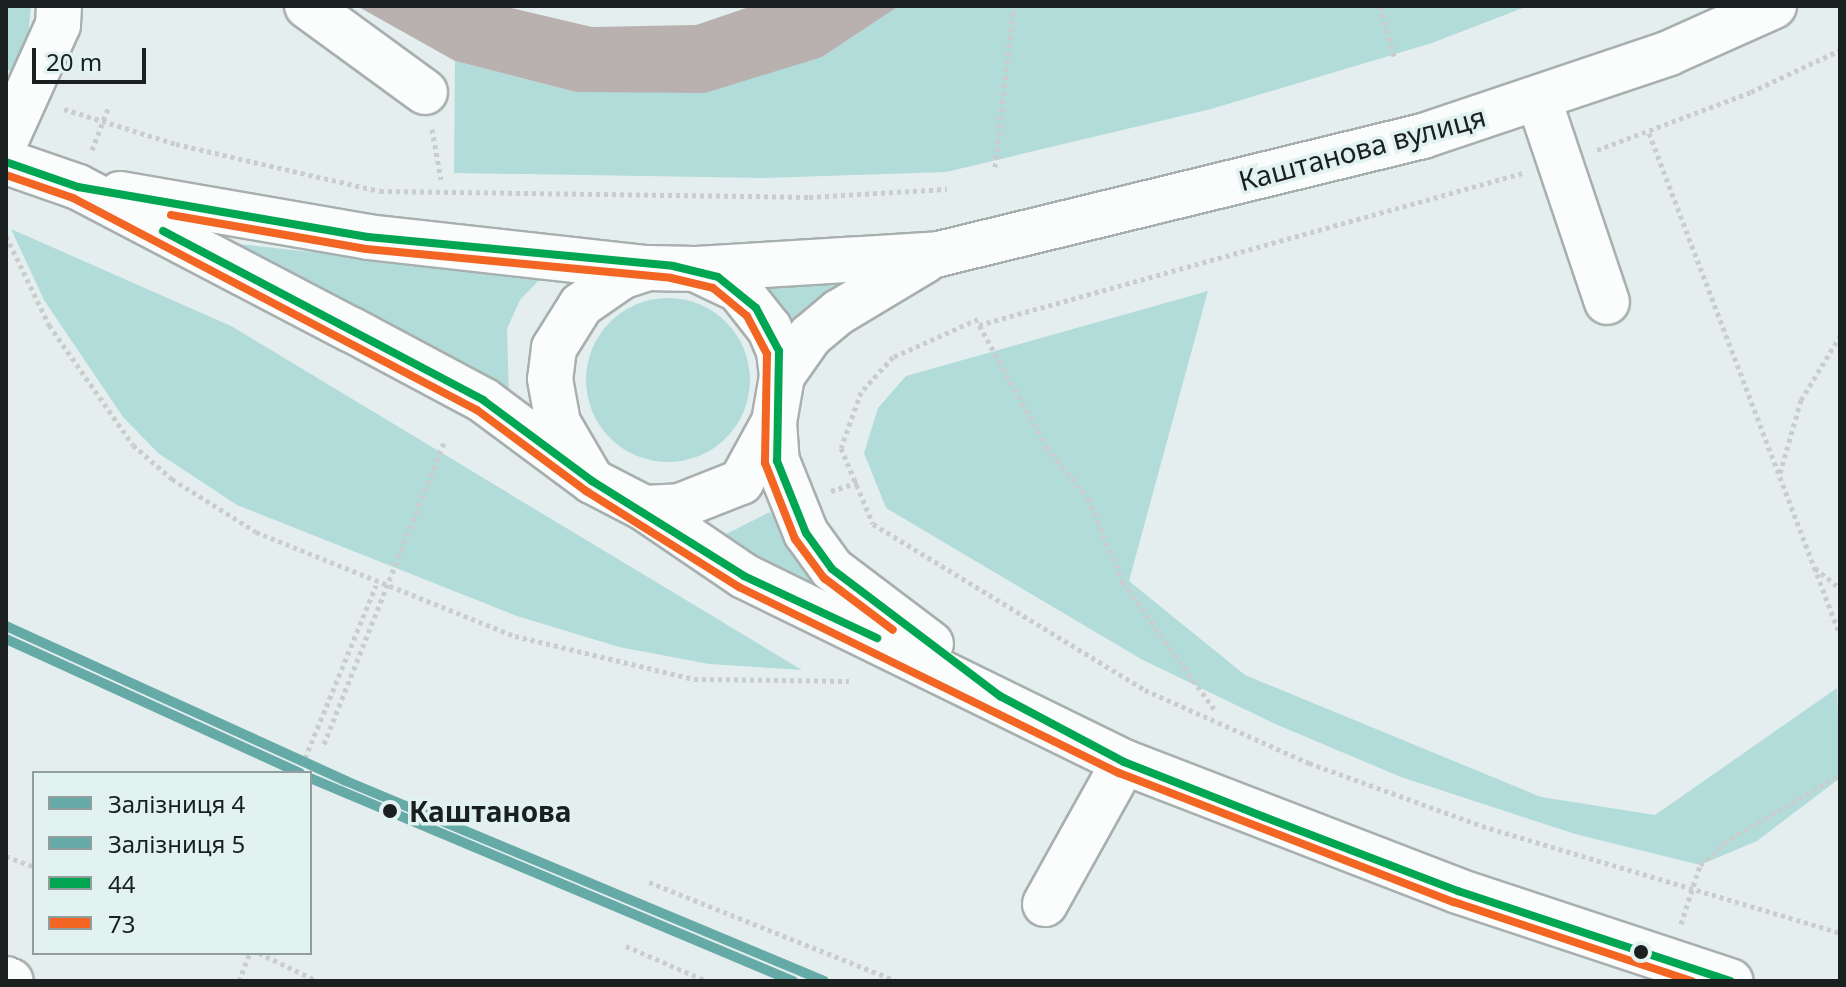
<!DOCTYPE html>
<html>
<head>
<meta charset="utf-8">
<style>
  body { margin:0 }
  #map { position:relative; width:1846px; height:987px; overflow:hidden; background:#e5eeee; font-family:"Noto Sans",sans-serif }
  div>[style] { position:absolute }
  .green>* { inset:0; background:#b2dcda }
  .round { border-radius:50% }
  .building>* { inset:0; background:#b9b0b0 }
  .path>* { height:5px; margin-top:-2.5px; transform-origin:0; background:repeating-linear-gradient(90deg,#cbcdcd 0 4px,transparent 0 8px) }
  .roads { filter:drop-shadow(2px 0 #a8afaf) drop-shadow(-2px 0 #a8afaf) drop-shadow(0 2px #a8afaf) drop-shadow(0 -2px #a8afaf) }
  .minor>* { height:44px; margin:-22px; padding:0 22px; transform-origin:22px; border-radius:22px; background:#fbfcfc }
  .major>* { height:44px; margin:-22px; padding:0 22px; transform-origin:22px; border-radius:22px; background:#fbfcfc }
  .path-bridge>* { height:5px; margin-top:-2.5px; transform-origin:0; background:repeating-linear-gradient(90deg,#cbcdcd 0 4px,transparent 0 8px) }
  .bus-1>* { height:8px; margin:-4px; padding:0 4px; transform-origin:4px; border-radius:4px; background:#00a651 }
  .bus-2>* { height:8px; margin:-4px; padding:0 4px; transform-origin:4px; border-radius:4px; background:#f26522 }
  .rail-1>* { height:10px; margin:-5px; padding:0 5px; transform-origin:5px; border-radius:5px; background:#65aaa7 }
  .rail-2>* { height:10px; margin:-5px; padding:0 5px; transform-origin:5px; border-radius:5px; background:#65aaa7 }
  .dots>* { width:22px; height:22px; translate:-50% -50%; box-sizing:border-box; border:4px solid #e1f2f1; border-radius:50% }
  span { translate:-50% -50%; white-space:nowrap; text-align:center; line-height:1.15; -webkit-text-stroke:7px #e1f2f1; paint-order:stroke }
  .street-label { font-size:28px; color:#19201f }
  .stop-label { font-size:28px; color:#19201f; font-weight:700 }
  .left { translate:0 -50%; text-align:left }
  .frame { position:absolute; inset:0; border:8px solid #19201f; pointer-events:none }
  .legend { position:absolute; left:32px; top:771px; width:280px; height:184px; box-sizing:border-box; background:#e1f2f1; border:2px solid #919e9d; margin:0; padding:10px 14px; list-style:none; font-size:24px; color:#19201f }
  .legend li { display:flex; align-items:center; gap:16px; height:40px }
  .legend b { width:40px; border:2px solid #919e9d }
  .scale { position:absolute; left:32px; top:48px; width:114px; height:36px; box-sizing:border-box; border:4px solid #19201f; border-top:0; padding-left:10px; font-size:24px; line-height:28px; white-space:nowrap; color:#19201f; -webkit-text-stroke:6px #e1f2f1; paint-order:stroke }
</style>
</head>
<body>
<div id="map">
  <div class="green">
    <i style="clip-path:polygon(6px 6px,31px 6px,24px 76px,6px 69px)"></i>
    <i style="clip-path:polygon(899px 6px,1528px 6px,1432px 43px,1211px 109px,946px 172px,764px 178px,454px 173px,455px 61px,576px 92px,822px 57px)"></i>
    <i style="clip-path:polygon(11px 229px,231px 326px,802px 670px,709px 664px,619px 647px,517px 616px,237px 505px,158px 453px,123px 417px,44px 300px)"></i>
    <i style="clip-path:polygon(239px 244px,542px 277px,520px 300px,507px 329px,509px 395px)"></i>
    <i style="clip-path:polygon(861px 275px,792px 327px,758px 283px)"></i>
    <i style="clip-path:polygon(1208px 291px,1129px 581px,1245px 675px,1541px 797px,1655px 815px,1837px 688px,1840px 778px,1757px 841px,1700px 865px,1575px 834px,1401px 777px,1273px 723px,1141px 659px,886px 508px,864px 453px,878px 408px,906px 376px)"></i>
    <i class="round" style="left:586px;top:298px;width:164px;height:164px"></i>
    <i style="clip-path:polygon(770px 512px,816px 581px,866px 619px,710px 542px)"></i>
  </div>
  <div class="building">
    <i style="clip-path:polygon(357px 6px,503px 6px,592px 27px,696px 25px,752px 6px,899px 6px,822px 57px,705px 93px,576px 92px,455px 61px)"></i>
  </div>
  <div class="path">
    <i style="left:1380px;top:6px;width:56px;rotate:74.5deg"></i>
    <i style="left:64px;top:109px;width:117px;rotate:17.4deg"></i>
    <i style="left:176px;top:144px;width:209px;rotate:13deg"></i>
    <i style="left:380px;top:191px;width:429px;rotate:0.8deg"></i>
    <i style="left:809px;top:197px;width:138px;rotate:-3.3deg"></i>
    <i style="left:432px;top:129px;width:51px;rotate:79.8deg"></i>
    <i style="left:1649px;top:133px;width:537px;rotate:69.17deg"></i>
    <i style="left:92px;top:150px;width:47px;rotate:-68.9deg"></i>
    <i style="left:1597px;top:150px;width:165px;rotate:-20.6deg"></i>
    <i style="left:1751px;top:92px;width:98px;rotate:-25.3deg"></i>
    <i style="left:995px;top:167px;width:162px;rotate:-83.3deg"></i>
    <i style="left:6px;top:236px;width:99px;rotate:64.2deg"></i>
    <i style="left:49px;top:325px;width:146px;rotate:55deg"></i>
    <i style="left:133px;top:445px;width:52px;rotate:41.1deg"></i>
    <i style="left:172px;top:479px;width:99px;rotate:32.2deg"></i>
    <i style="left:978px;top:319px;width:93px;rotate:155.9deg"></i>
    <i style="left:893px;top:357px;width:47px;rotate:132.4deg"></i>
    <i style="left:861px;top:392px;width:59px;rotate:109.7deg"></i>
    <i style="left:841px;top:448px;width:82px;rotate:67.2deg"></i>
    <i style="left:873px;top:524px;width:319px;rotate:31.4deg"></i>
    <i style="left:1145px;top:690px;width:180px;rotate:24deg"></i>
    <i style="left:1309px;top:763px;width:184px;rotate:20deg"></i>
    <i style="left:1482px;top:826px;width:374px;rotate:16.6deg"></i>
    <i style="left:1780px;top:473px;width:76px;rotate:-74deg"></i>
    <i style="left:1801px;top:400px;width:75px;rotate:-58.6deg"></i>
    <i style="left:831px;top:491px;width:29px;rotate:-18deg"></i>
    <i style="left:1815px;top:568px;width:32px;rotate:39deg"></i>
    <i style="left:515px;top:636px;width:184px;rotate:13.5deg"></i>
    <i style="left:694px;top:679px;width:155px;rotate:0.7deg"></i>
    <i style="left:1214px;top:709px;width:155px;rotate:-125.8deg"></i>
    <i style="left:1123px;top:583px;width:90px;rotate:-112.3deg"></i>
    <i style="left:1089px;top:500px;width:67px;rotate:-128.9deg"></i>
    <i style="left:1047px;top:448px;width:141px;rotate:-118.9deg"></i>
    <i style="left:979px;top:325px;width:565px;rotate:-15.61deg"></i>
    <i style="left:324px;top:744px;width:325px;rotate:-68.3deg"></i>
    <i style="left:299px;top:773px;width:203px;rotate:-67.7deg"></i>
    <i style="left:6px;top:856px;width:30px;rotate:21deg"></i>
    <i style="left:649px;top:882px;width:267px;rotate:21.8deg"></i>
    <i style="left:1681px;top:924px;width:62px;rotate:-72.1deg"></i>
    <i style="left:1700px;top:865px;width:40px;rotate:-41deg"></i>
    <i style="left:1730px;top:839px;width:127px;rotate:-30.2deg"></i>
    <i style="left:626px;top:946px;width:88px;rotate:23.4deg"></i>
    <i style="left:259px;top:953px;width:64px;rotate:25.8deg"></i>
    <i style="left:239px;top:981px;width:30px;rotate:-69deg"></i>
  </div>
  <div class="roads">
    <div class="minor">
      <i style="left:307px;top:6px;width:146px;rotate:36.1deg"></i>
      <i style="left:1539px;top:100px;width:213px;rotate:71.4deg"></i>
      <i style="left:6px;top:140px;width:126px;rotate:-65.7deg"></i>
      <i style="left:58px;top:25px;width:19px;rotate:-87deg"></i>
      <i style="left:6px;top:162px;width:76px;rotate:19.1deg"></i>
      <i style="left:78px;top:187px;width:309px;rotate:27.6deg"></i>
      <i style="left:352px;top:330px;width:149px;rotate:28.1deg"></i>
      <i style="left:483px;top:400px;width:136px;rotate:36.6deg"></i>
      <i style="left:592px;top:481px;width:59px;rotate:27.4deg"></i>
      <i style="left:644px;top:508px;width:36px;rotate:-3deg"></i>
      <i style="left:680px;top:506px;width:66px;rotate:-21.5deg"></i>
      <i style="left:741px;top:482px;width:68px;rotate:-61.2deg"></i>
      <i style="left:774px;top:422px;width:47px;rotate:-80.1deg"></i>
      <i style="left:782px;top:376px;width:25px;rotate:-97deg"></i>
      <i style="left:779px;top:351px;width:25px;rotate:-113deg"></i>
      <i style="left:769px;top:328px;width:48px;rotate:-128.3deg"></i>
      <i style="left:739px;top:290px;width:49px;rotate:-154.5deg"></i>
      <i style="left:695px;top:269px;width:47px;rotate:-178.8deg"></i>
      <i style="left:648px;top:268px;width:26px;rotate:162deg"></i>
      <i style="left:623px;top:276px;width:51px;rotate:145.4deg"></i>
      <i style="left:581px;top:305px;width:51px;rotate:122.1deg"></i>
      <i style="left:554px;top:348px;width:31px;rotate:97deg"></i>
      <i style="left:550px;top:379px;width:45px;rotate:79.7deg"></i>
      <i style="left:558px;top:423px;width:67px;rotate:59.6deg"></i>
      <i style="left:120px;top:194px;width:252px;rotate:9.8deg"></i>
      <i style="left:368px;top:237px;width:280px;rotate:6.4deg"></i>
      <i style="left:697px;top:269px;width:242px;rotate:-3.5deg"></i>
      <i style="left:939px;top:254px;width:498px;rotate:-13.7deg"></i>
      <i style="left:1423px;top:136px;width:260px;rotate:-18.6deg"></i>
      <i style="left:1669px;top:53px;width:115px;rotate:-24.1deg"></i>
      <i style="left:782px;top:376px;width:49px;rotate:-55deg"></i>
      <i style="left:810px;top:336px;width:38px;rotate:-40deg"></i>
      <i style="left:839px;top:312px;width:101px;rotate:-30.9deg"></i>
      <i style="left:774px;top:422px;width:39px;rotate:86deg"></i>
      <i style="left:777px;top:461px;width:78px;rotate:68.1deg"></i>
      <i style="left:806px;top:533px;width:44px;rotate:54.2deg"></i>
      <i style="left:832px;top:569px;width:124px;rotate:37.1deg"></i>
      <i style="left:644px;top:508px;width:121px;rotate:34.2deg"></i>
      <i style="left:744px;top:576px;width:423px;rotate:26.1deg"></i>
      <i style="left:1124px;top:762px;width:358px;rotate:21.1deg"></i>
      <i style="left:1458px;top:891px;width:287px;rotate:18.3deg"></i>
      <i style="left:1045px;top:904px;width:162px;rotate:-60.9deg"></i>
    </div>
    <div class="major">
      <i style="left:6px;top:979px;width:5px;rotate:22deg"></i>
    </div>
  </div>
  <div class="path-bridge">
    <i style="left:256px;top:532px;width:279px;rotate:21.9deg"></i>
  </div>
  <div class="bus-1">
    <i style="left:6px;top:162px;width:76px;rotate:19.1deg"></i>
    <i style="left:78px;top:187px;width:294px;rotate:9.8deg"></i>
    <i style="left:368px;top:237px;width:306px;rotate:5.4deg"></i>
    <i style="left:673px;top:266px;width:46px;rotate:13.7deg"></i>
    <i style="left:718px;top:277px;width:49px;rotate:39.2deg"></i>
    <i style="left:756px;top:308px;width:49px;rotate:61.9deg"></i>
    <i style="left:779px;top:351px;width:110px;rotate:91deg"></i>
    <i style="left:777px;top:461px;width:78px;rotate:68.1deg"></i>
    <i style="left:806px;top:533px;width:44px;rotate:54.2deg"></i>
    <i style="left:832px;top:569px;width:211px;rotate:37.1deg"></i>
    <i style="left:1000px;top:696px;width:140px;rotate:28deg"></i>
    <i style="left:1124px;top:762px;width:150px;rotate:21.4deg"></i>
    <i style="left:1264px;top:817px;width:208px;rotate:20.9deg"></i>
    <i style="left:1458px;top:891px;width:287px;rotate:18.3deg"></i>
    <i style="left:163px;top:231px;width:362px;rotate:27.8deg"></i>
    <i style="left:483px;top:400px;width:136px;rotate:36.6deg"></i>
    <i style="left:592px;top:481px;width:179px;rotate:32deg"></i>
    <i style="left:744px;top:576px;width:147px;rotate:25deg"></i>
  </div>
  <div class="bus-2">
    <i style="left:6px;top:175px;width:71px;rotate:18.9deg"></i>
    <i style="left:73px;top:198px;width:456px;rotate:27.7deg"></i>
    <i style="left:477px;top:410px;width:136px;rotate:36.6deg"></i>
    <i style="left:586px;top:491px;width:181px;rotate:32.1deg"></i>
    <i style="left:739px;top:587px;width:423px;rotate:26.1deg"></i>
    <i style="left:1119px;top:773px;width:359px;rotate:21.1deg"></i>
    <i style="left:1454px;top:902px;width:251px;rotate:18.4deg"></i>
    <i style="left:171px;top:215px;width:198px;rotate:9.9deg"></i>
    <i style="left:366px;top:249px;width:306px;rotate:5.4deg"></i>
    <i style="left:671px;top:278px;width:43px;rotate:13.4deg"></i>
    <i style="left:713px;top:288px;width:44px;rotate:39.5deg"></i>
    <i style="left:747px;top:316px;width:43px;rotate:62.2deg"></i>
    <i style="left:767px;top:354px;width:109px;rotate:91.1deg"></i>
    <i style="left:765px;top:463px;width:82px;rotate:68.5deg"></i>
    <i style="left:795px;top:539px;width:49px;rotate:53.4deg"></i>
    <i style="left:824px;top:578px;width:86px;rotate:37deg"></i>
  </div>
  <div class="rail-1">
    <i style="left:6px;top:626px;width:374px;rotate:24.5deg"></i>
    <i style="left:346px;top:781px;width:518px;rotate:22.7deg"></i>
  </div>
  <div class="rail-2">
    <i style="left:6px;top:639px;width:323px;rotate:24.5deg"></i>
    <i style="left:310px;top:778px;width:524px;rotate:22.8deg"></i>
  </div>
  <div class="dots">
    <i style="left:390px;top:811px;background:#19201f"></i>
    <i style="left:1641px;top:952px;background:#19201f"></i>
  </div>
  <div class="street-label">
    <span style="left:1362px;top:148px;rotate:-15deg">Каштанова вулиця</span>
  </div>
  <div class="stop-label">
    <span class="left" style="left:409px;top:811px">Каштанова</span>
  </div>
  <div class="frame"></div>
  <ul class="legend">
  <li><b style="height:10px;background:#65aaa7"></b>Залізниця 4</li>
  <li><b style="height:10px;background:#65aaa7"></b>Залізниця 5</li>
  <li><b style="height:10px;background:#00a651"></b>44</li>
  <li><b style="height:10px;background:#f26522"></b>73</li>
  </ul>
  <div class="scale">20 m</div>
</div>
</body>
</html>
